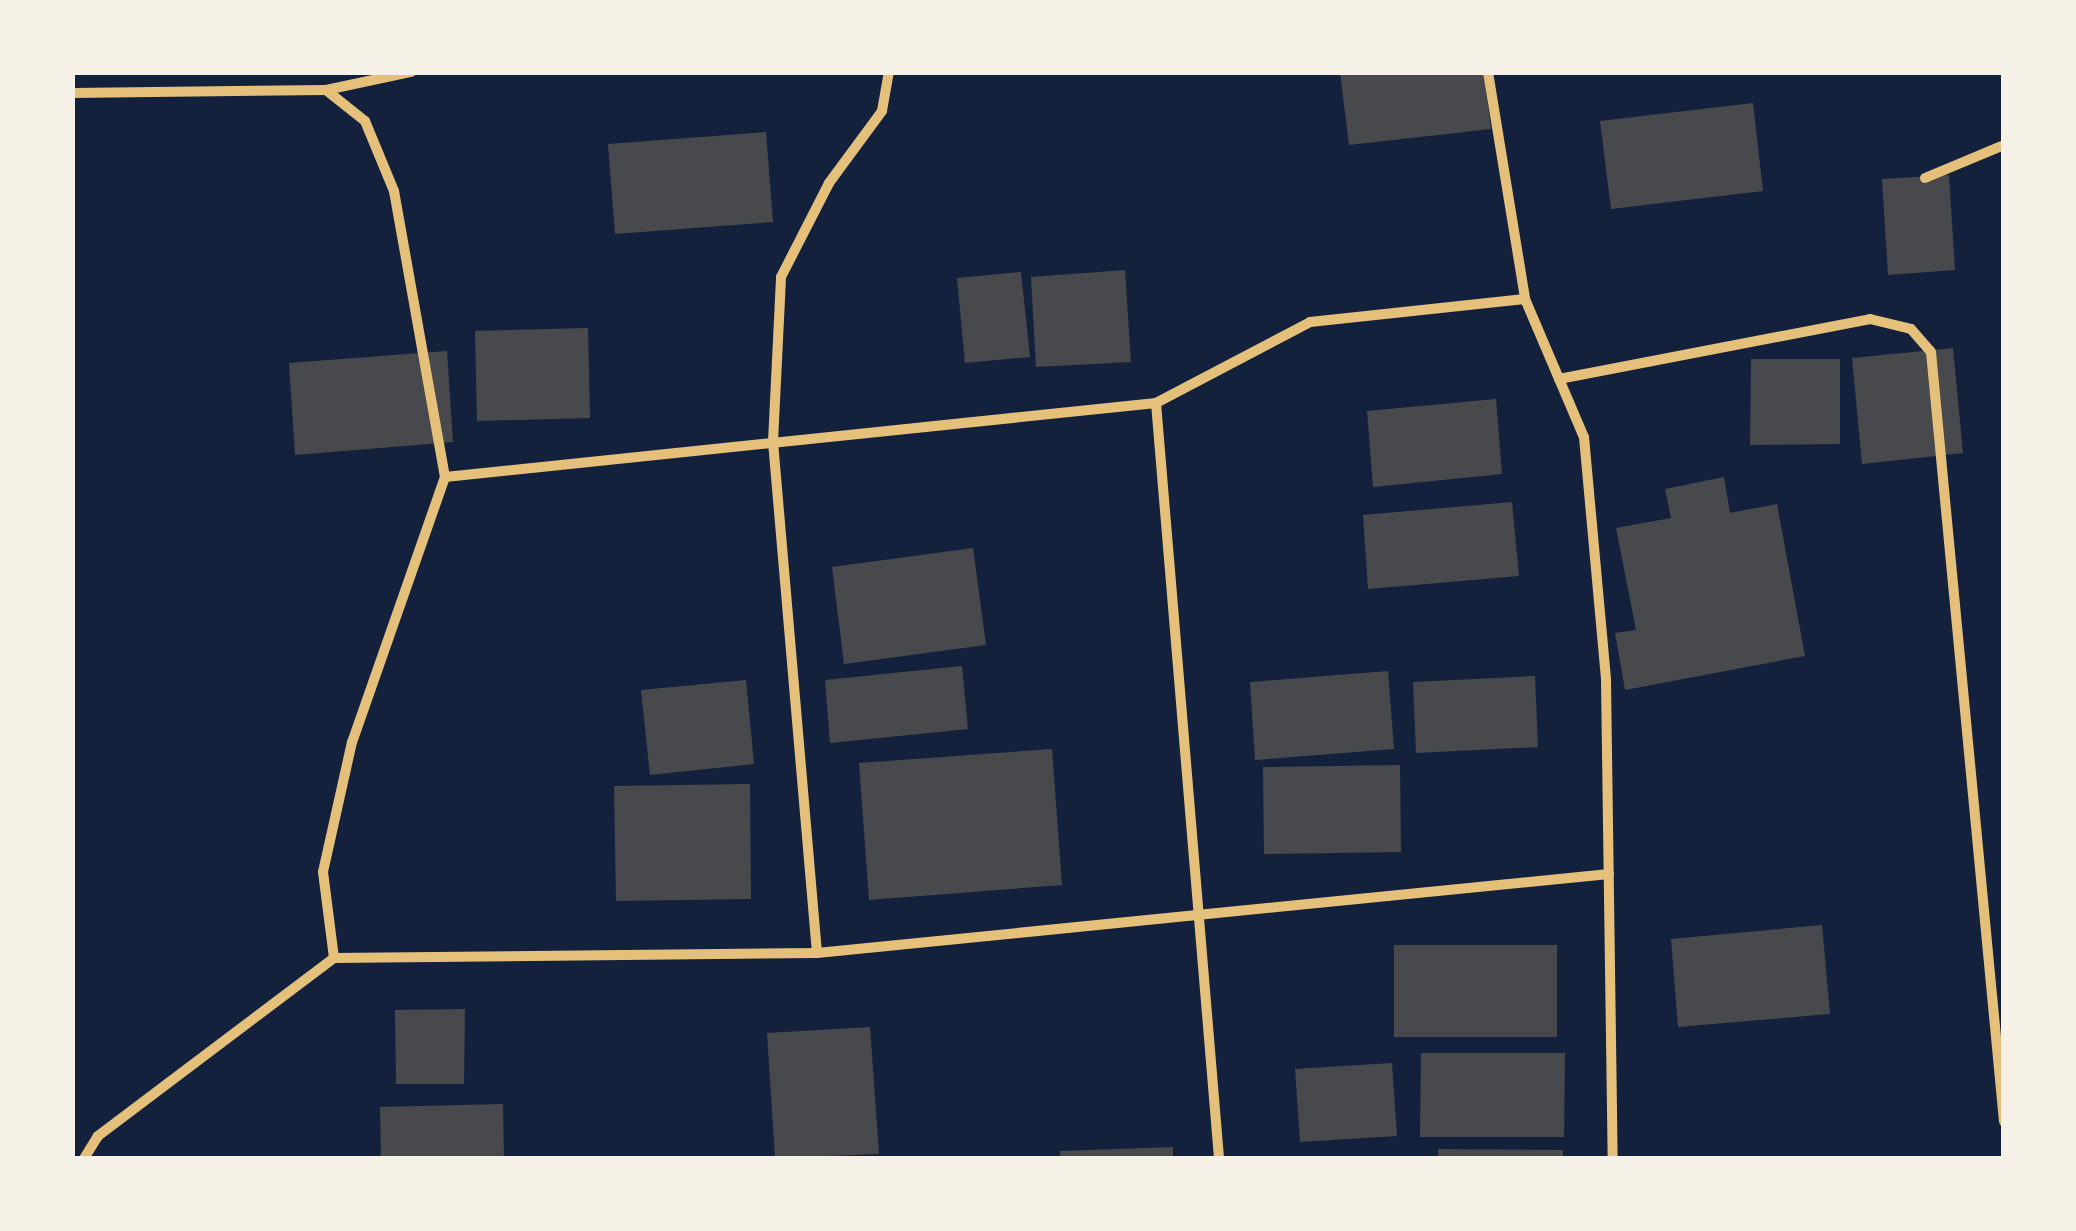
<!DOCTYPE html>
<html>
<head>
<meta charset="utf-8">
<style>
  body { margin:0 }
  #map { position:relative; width:2076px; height:1231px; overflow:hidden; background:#14213d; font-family:Barlow,sans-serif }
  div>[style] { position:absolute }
  .building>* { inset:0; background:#48494c }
  .minor>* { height:10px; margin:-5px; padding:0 5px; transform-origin:5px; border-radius:5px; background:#e5c07b }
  span { translate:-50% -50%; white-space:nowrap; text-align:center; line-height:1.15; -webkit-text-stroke:8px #f6f1e7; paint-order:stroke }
  .frame { position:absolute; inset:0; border:75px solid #f6f1e7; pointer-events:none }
</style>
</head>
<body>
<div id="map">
  <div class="building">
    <i style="clip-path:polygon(1340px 72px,1484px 72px,1491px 129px,1349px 145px)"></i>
    <i style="clip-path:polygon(1753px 103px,1763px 191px,1611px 209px,1600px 121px)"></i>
    <i style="clip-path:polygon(766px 132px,773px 222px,615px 234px,608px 144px)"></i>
    <i style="clip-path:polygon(1949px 175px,1955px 270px,1888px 275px,1882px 179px)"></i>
    <i style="clip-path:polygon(1125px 270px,1131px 362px,1036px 367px,1031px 277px)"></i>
    <i style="clip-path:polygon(1021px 272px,1030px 357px,965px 363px,957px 278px)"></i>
    <i style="clip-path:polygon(588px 328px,590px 418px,477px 421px,475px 331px)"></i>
    <i style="clip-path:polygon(1953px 348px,1963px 453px,1862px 464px,1852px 358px)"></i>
    <i style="clip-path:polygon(447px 351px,453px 442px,295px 455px,289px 363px)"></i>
    <i style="clip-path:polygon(1751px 359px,1840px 359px,1840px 444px,1750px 445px)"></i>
    <i style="clip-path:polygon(1496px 399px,1502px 474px,1373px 487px,1367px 411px)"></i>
    <i style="clip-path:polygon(1724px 477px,1730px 513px,1777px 504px,1805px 656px,1625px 690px,1615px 633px,1636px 630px,1616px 528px,1671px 518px,1665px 489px)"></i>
    <i style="clip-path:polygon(1512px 502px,1519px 576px,1368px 589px,1363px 515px)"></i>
    <i style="clip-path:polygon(973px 548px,986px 645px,844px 664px,832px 567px)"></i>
    <i style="clip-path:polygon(962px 666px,968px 729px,830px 743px,825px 680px)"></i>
    <i style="clip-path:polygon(1388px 671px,1394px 749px,1255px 760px,1250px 682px)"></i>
    <i style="clip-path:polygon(1535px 676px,1538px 747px,1416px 753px,1413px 682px)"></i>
    <i style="clip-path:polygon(746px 680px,754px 764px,650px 775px,641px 690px)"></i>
    <i style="clip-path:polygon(1052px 749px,1062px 885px,869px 900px,859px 763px)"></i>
    <i style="clip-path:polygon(1400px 765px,1401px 852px,1264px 854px,1263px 767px)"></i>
    <i style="clip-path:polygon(750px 784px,751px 899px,616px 901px,614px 786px)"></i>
    <i style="clip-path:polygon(1822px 925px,1830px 1014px,1678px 1027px,1671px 939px)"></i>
    <i style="clip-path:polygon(1394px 945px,1557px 945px,1557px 1037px,1394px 1037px)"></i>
    <i style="clip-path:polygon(465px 1009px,464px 1084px,396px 1084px,395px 1010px)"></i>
    <i style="clip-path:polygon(870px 1027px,879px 1154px,775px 1158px,767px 1033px)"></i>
    <i style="clip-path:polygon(1421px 1053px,1565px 1053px,1564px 1137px,1420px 1137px)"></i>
    <i style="clip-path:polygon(1392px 1063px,1397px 1136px,1300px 1142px,1295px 1069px)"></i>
    <i style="clip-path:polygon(503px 1104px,504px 1158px,381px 1158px,380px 1107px)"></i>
    <i style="clip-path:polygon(1173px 1147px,1173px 1158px,1060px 1158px,1060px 1151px)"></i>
    <i style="clip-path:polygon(1438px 1149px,1563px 1150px,1563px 1158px,1438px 1158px)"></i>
  </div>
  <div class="minor">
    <i style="left:1488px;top:72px;width:230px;rotate:80.7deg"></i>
    <i style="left:326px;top:90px;width:87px;rotate:-12deg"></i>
    <i style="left:72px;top:93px;width:254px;rotate:-0.7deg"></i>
    <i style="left:326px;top:90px;width:50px;rotate:38.5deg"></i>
    <i style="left:365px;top:121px;width:76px;rotate:67.5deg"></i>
    <i style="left:394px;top:191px;width:291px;rotate:79.9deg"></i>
    <i style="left:445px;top:477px;width:281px;rotate:109.3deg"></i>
    <i style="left:352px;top:742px;width:133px;rotate:102.6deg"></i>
    <i style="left:323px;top:872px;width:87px;rotate:82.7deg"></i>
    <i style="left:334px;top:958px;width:296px;rotate:143deg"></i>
    <i style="left:98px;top:1136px;width:26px;rotate:122deg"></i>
    <i style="left:1925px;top:178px;width:86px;rotate:-22.7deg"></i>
    <i style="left:1559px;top:379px;width:317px;rotate:-10.9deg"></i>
    <i style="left:1870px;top:319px;width:42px;rotate:13.7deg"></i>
    <i style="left:1911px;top:329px;width:30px;rotate:49deg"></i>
    <i style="left:1931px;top:352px;width:773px;rotate:84.58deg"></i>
    <i style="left:445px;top:477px;width:715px;rotate:-5.94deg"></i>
    <i style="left:817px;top:953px;width:513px;rotate:-94.92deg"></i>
    <i style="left:773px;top:442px;width:165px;rotate:-87.2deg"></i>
    <i style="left:781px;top:277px;width:106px;rotate:-62.9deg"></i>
    <i style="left:829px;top:183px;width:89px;rotate:-53.6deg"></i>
    <i style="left:882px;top:111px;width:40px;rotate:-80deg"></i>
    <i style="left:334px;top:958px;width:483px;rotate:-0.6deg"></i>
    <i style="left:817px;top:953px;width:796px;rotate:-5.7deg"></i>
    <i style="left:1219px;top:1158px;width:758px;rotate:-94.77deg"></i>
    <i style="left:1156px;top:403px;width:174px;rotate:-27.7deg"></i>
    <i style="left:1310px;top:322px;width:216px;rotate:-6.1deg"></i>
    <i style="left:1525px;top:299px;width:150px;rotate:66.9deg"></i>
    <i style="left:1584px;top:437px;width:245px;rotate:84.8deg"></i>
    <i style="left:1606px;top:681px;width:477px;rotate:89.2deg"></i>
  </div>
  <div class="frame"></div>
</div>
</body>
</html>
